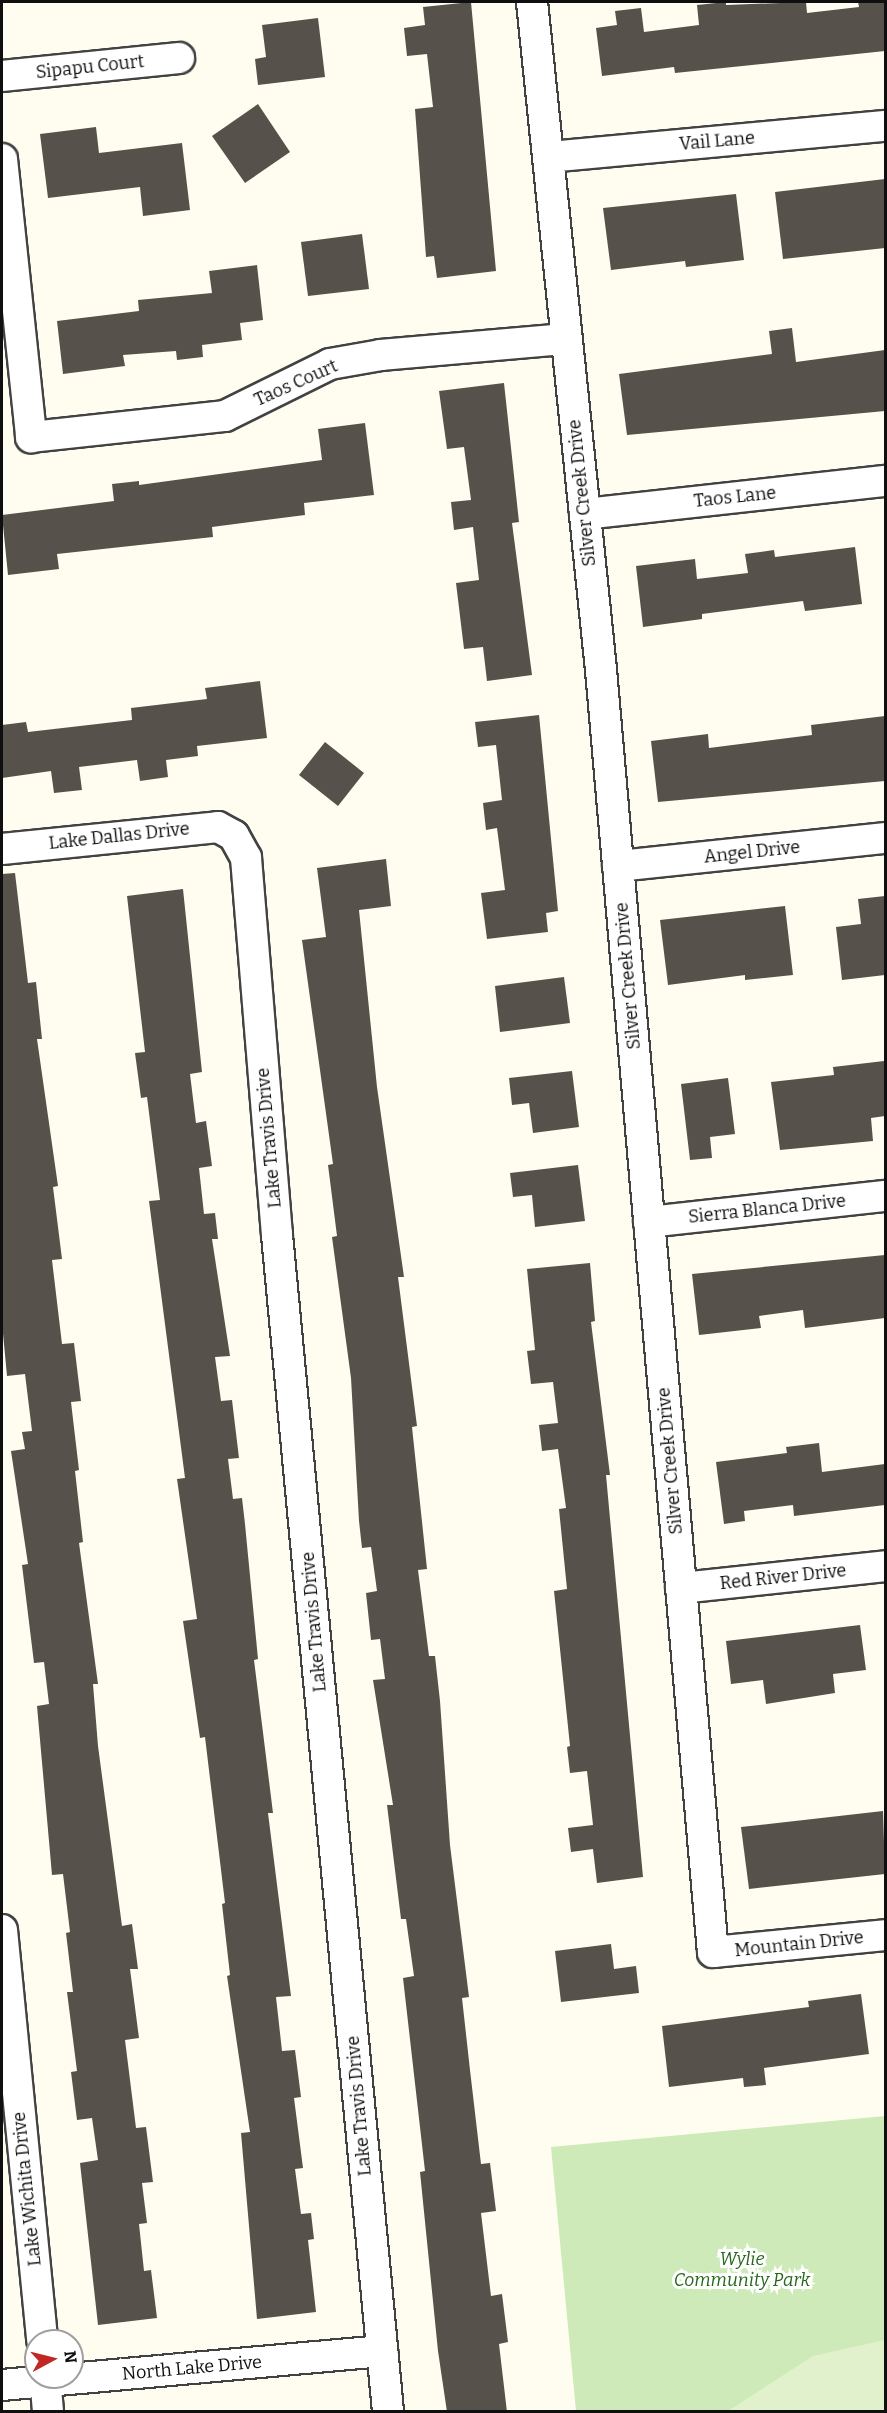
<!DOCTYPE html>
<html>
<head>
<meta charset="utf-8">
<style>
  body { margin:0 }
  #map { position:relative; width:887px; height:2413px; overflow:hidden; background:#fffdf0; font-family:Bitter,serif }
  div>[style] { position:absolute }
  .green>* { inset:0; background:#cfeab9 }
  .pitch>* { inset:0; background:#e1f1cb }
  .building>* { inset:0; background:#57514b }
  .roads { filter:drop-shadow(2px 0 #424242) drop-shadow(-2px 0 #424242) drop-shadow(0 2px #424242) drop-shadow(0 -2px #424242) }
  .street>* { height:30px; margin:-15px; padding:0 15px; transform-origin:15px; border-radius:15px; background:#fff }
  span { translate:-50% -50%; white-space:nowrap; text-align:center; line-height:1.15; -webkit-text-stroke:6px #fff; paint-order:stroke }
  .street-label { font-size:18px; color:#0f0f0f }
  .park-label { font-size:18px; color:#27681d; font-style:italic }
  .frame { position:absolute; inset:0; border:3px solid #0f0f0f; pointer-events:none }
  .north { position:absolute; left:24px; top:2329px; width:60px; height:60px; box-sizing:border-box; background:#fff; border:2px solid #9f9f9f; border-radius:50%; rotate:83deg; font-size:16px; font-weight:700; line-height:24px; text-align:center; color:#0f0f0f }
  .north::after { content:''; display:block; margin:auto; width:21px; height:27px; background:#c12824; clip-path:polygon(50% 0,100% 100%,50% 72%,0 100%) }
</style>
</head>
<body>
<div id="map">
  <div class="green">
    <i style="clip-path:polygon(885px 2116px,885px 2411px,576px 2411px,551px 2147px)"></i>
  </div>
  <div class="pitch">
    <i style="clip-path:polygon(885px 2340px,885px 2411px,728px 2411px,813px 2356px)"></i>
  </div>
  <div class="building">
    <i style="clip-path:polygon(471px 2px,496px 271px,437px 278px,434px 256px,426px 257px,415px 109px,433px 107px,427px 54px,407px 56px,404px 28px,425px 25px,423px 7px)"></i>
    <i style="clip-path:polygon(726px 2px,726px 5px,806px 2px,807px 13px,859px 7px,858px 2px,885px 2px,885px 51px,675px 73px,674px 67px,602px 76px,596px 28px,617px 25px,615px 11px,641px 8px,644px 32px,699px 25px,697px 5px)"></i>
    <i style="clip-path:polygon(318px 18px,325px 77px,258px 85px,255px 59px,266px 57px,262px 25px)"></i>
    <i style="clip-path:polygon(258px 104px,290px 152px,245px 183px,212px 136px)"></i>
    <i style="clip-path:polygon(96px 127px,99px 153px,182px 143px,190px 210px,143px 216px,140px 187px,48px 198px,40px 134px)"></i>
    <i style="clip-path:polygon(885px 179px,885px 248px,783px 259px,775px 192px)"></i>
    <i style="clip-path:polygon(736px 194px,744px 260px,686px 267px,685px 261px,611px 270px,603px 208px)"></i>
    <i style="clip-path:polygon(362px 234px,369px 289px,308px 296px,301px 242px)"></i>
    <i style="clip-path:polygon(257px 265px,263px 320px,240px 323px,242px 340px,202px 345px,203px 357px,177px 360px,176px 351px,123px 355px,125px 366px,63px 374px,57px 321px,139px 311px,138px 300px,212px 293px,209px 271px)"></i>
    <i style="clip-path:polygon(792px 328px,796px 362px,885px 350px,885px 411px,627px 435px,619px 374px,772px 354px,769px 331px)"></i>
    <i style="clip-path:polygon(504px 383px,519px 522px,512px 523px,532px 675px,487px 681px,483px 647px,464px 649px,456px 583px,479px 580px,473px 527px,454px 530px,451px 502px,471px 500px,464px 447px,447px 449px,439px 391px)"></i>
    <i style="clip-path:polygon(365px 423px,374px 495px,304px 503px,305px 515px,212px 527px,213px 537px,57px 554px,59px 569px,8px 575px,2px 515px,114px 501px,112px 484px,139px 481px,139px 485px,322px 460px,318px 429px)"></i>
    <i style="clip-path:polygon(855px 547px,862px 604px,805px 611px,803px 601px,702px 614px,702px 619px,643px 627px,636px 566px,695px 559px,697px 579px,748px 573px,745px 554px,774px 550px,775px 557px)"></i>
    <i style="clip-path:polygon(260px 681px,267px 738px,197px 746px,198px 756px,166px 760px,168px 777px,140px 781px,137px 760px,79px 767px,82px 790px,54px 793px,51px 771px,2px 778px,2px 725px,26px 722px,28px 732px,132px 720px,131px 708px,207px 699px,205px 688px)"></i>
    <i style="clip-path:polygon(539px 715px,558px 911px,546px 913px,548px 932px,487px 939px,481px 893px,505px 890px,497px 828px,486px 830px,483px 803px,502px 800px,496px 745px,478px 747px,475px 722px)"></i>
    <i style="clip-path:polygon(885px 716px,885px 781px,658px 802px,651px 741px,708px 734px,709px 748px,812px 735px,811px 725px)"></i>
    <i style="clip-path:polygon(325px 742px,364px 773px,338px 806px,299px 775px)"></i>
    <i style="clip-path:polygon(386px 859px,391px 906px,359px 910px,377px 1087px,404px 1277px,398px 1277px,417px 1426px,412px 1427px,427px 1569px,418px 1570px,429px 1656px,435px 1656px,440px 1701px,450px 1845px,469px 1997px,462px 1998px,470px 2070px,481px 2164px,490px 2163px,496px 2211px,481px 2213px,491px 2296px,502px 2294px,508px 2342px,499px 2344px,507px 2412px,447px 2412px,438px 2351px,420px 2172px,425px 2171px,403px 1978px,414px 1976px,406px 1919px,401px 1919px,387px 1805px,393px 1805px,373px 1680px,385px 1679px,380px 1639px,371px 1640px,366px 1593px,377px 1591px,371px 1547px,362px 1548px,359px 1521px,351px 1378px,332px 1237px,337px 1236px,328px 1165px,333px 1164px,302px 940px,326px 937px,317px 868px)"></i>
    <i style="clip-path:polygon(15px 873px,28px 983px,36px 982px,42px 1039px,37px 1039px,58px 1186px,53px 1187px,62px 1259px,52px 1260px,62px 1344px,74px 1343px,81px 1401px,71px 1402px,79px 1470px,75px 1471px,83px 1542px,79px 1543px,98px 1684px,93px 1684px,98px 1746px,122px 1926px,132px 1924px,138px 1969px,130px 1969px,139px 2038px,125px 2040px,136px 2128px,146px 2127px,153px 2182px,142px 2183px,147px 2223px,139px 2224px,144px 2271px,151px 2270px,157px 2318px,98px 2325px,80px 2163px,98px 2160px,92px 2118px,77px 2120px,71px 2072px,77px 2071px,67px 1992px,73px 1992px,66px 1933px,70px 1932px,63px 1874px,52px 1875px,37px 1706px,49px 1704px,44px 1662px,34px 1663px,22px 1565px,28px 1564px,11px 1451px,25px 1449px,22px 1432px,32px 1431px,25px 1374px,7px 1376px,2px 1323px,2px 874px)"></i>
    <i style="clip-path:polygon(183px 889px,202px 1072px,190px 1074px,196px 1123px,206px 1121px,212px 1166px,199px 1168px,204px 1214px,215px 1213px,218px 1239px,212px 1239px,230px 1356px,215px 1357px,221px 1401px,232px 1400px,239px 1458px,228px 1459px,233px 1499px,242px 1498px,245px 1524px,258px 1659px,254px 1660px,273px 1813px,268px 1813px,291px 1996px,276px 1997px,282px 2051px,295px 2050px,301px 2097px,294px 2098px,303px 2168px,295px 2169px,301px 2214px,311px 2213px,314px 2239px,308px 2240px,316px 2312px,257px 2319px,241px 2133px,250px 2132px,227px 1976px,230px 1975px,222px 1904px,225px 1903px,205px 1737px,200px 1738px,183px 1621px,197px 1619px,177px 1479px,185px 1478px,149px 1201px,160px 1200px,147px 1097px,141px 1098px,135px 1053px,145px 1052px,127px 896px)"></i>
    <i style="clip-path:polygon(885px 896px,885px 975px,842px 980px,836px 927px,861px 924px,858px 899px)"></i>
    <i style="clip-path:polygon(785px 906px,793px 975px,745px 980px,745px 975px,668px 985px,660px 920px)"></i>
    <i style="clip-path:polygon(564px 977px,570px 1023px,500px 1032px,495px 986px)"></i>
    <i style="clip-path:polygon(884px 1061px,885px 1116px,871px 1118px,873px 1141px,780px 1150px,771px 1082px,834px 1075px,833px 1067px)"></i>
    <i style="clip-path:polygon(572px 1071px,579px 1127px,533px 1133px,529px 1103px,512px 1105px,509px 1078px)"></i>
    <i style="clip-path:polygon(728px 1078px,735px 1134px,710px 1137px,712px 1158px,690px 1160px,681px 1084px)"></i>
    <i style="clip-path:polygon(578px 1165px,585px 1221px,535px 1227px,532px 1195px,513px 1197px,510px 1173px)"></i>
    <i style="clip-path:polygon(885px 1255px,885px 1318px,805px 1328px,803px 1310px,759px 1316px,761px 1328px,699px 1335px,692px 1274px)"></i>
    <i style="clip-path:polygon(590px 1263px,595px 1321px,591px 1322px,610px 1475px,606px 1475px,643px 1877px,597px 1883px,593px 1849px,571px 1852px,568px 1828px,593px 1825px,587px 1771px,570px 1773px,567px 1747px,570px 1746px,554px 1591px,567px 1589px,559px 1509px,566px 1508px,558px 1449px,542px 1451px,539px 1425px,558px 1423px,553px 1382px,531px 1384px,527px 1351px,535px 1350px,527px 1269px)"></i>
    <i style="clip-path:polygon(819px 1443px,822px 1472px,885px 1464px,885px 1505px,794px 1516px,793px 1505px,744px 1511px,745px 1521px,724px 1524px,716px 1462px,787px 1453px,786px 1447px)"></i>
    <i style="clip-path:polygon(860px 1625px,866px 1670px,833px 1674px,835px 1693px,766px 1704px,763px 1680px,731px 1684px,726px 1641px)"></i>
    <i style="clip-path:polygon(883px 1811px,885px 1874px,749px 1889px,741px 1827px)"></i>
    <i style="clip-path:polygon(611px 1944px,614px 1969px,636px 1966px,639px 1993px,561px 2002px,555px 1951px)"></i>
    <i style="clip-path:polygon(861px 1994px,869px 2054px,764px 2068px,766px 2085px,744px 2087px,743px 2078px,669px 2087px,662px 2026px,809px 2007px,808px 2001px)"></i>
  </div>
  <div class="roads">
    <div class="street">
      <i style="left:532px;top:2px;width:672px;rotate:84.1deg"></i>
      <i style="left:601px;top:670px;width:1287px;rotate:85.01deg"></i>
      <i style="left:713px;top:1952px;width:174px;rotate:-5.6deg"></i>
      <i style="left:2px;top:76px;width:178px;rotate:-5.8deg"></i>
      <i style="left:549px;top:157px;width:338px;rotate:-5.3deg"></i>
      <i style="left:2px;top:159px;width:280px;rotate:84deg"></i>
      <i style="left:31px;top:437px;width:195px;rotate:-6.2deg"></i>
      <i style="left:225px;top:416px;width:117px;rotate:-26.3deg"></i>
      <i style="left:330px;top:364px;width:52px;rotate:-10deg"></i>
      <i style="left:381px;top:355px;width:185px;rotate:-5deg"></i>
      <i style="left:585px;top:514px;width:303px;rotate:-6.3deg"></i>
      <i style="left:2px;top:849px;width:217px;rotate:-5.8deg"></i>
      <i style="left:218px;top:827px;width:18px;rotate:29deg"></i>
      <i style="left:234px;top:836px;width:25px;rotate:61deg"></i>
      <i style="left:246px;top:858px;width:378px;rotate:85.3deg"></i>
      <i style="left:277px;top:1235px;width:1182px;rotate:84.61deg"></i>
      <i style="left:618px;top:866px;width:269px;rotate:-6deg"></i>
      <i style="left:649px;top:1222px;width:238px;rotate:-6.3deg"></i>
      <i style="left:681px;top:1588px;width:206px;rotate:-6.1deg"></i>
      <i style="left:2px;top:1930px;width:413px;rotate:84.4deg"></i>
      <i style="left:45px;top:2377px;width:35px;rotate:85deg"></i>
      <i style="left:2px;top:2385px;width:382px;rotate:-5.1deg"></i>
    </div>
  </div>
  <div class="street-label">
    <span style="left:90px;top:67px;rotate:-6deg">Sipapu Court</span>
    <span style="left:717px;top:141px;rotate:-5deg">Vail Lane</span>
    <span style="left:296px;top:383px;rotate:-24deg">Taos Court</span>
    <span style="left:582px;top:493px;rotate:-96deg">Silver Creek Drive</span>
    <span style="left:735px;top:497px;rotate:-6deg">Taos Lane</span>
    <span style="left:119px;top:836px;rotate:-6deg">Lake Dallas Drive</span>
    <span style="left:752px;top:852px;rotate:-6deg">Angel Drive</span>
    <span style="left:628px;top:976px;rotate:-95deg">Silver Creek Drive</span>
    <span style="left:269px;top:1138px;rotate:-95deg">Lake Travis Drive</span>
    <span style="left:767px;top:1209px;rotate:-6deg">Sierra Blanca Drive</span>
    <span style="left:670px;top:1461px;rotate:-95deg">Silver Creek Drive</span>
    <span style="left:783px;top:1577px;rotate:-6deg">Red River Drive</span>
    <span style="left:314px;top:1622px;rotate:-95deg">Lake Travis Drive</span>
    <span style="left:799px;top:1944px;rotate:-6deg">Mountain Drive</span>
    <span style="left:359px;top:2106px;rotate:-95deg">Lake Travis Drive</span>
    <span style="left:27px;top:2189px;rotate:-96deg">Lake Wichita Drive</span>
    <span style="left:192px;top:2368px;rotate:-5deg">North Lake Drive</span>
  </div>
  <div class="park-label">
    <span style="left:742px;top:2270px">Wylie<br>Community Park</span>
  </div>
  <div class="frame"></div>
  <div class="north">N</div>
</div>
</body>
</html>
